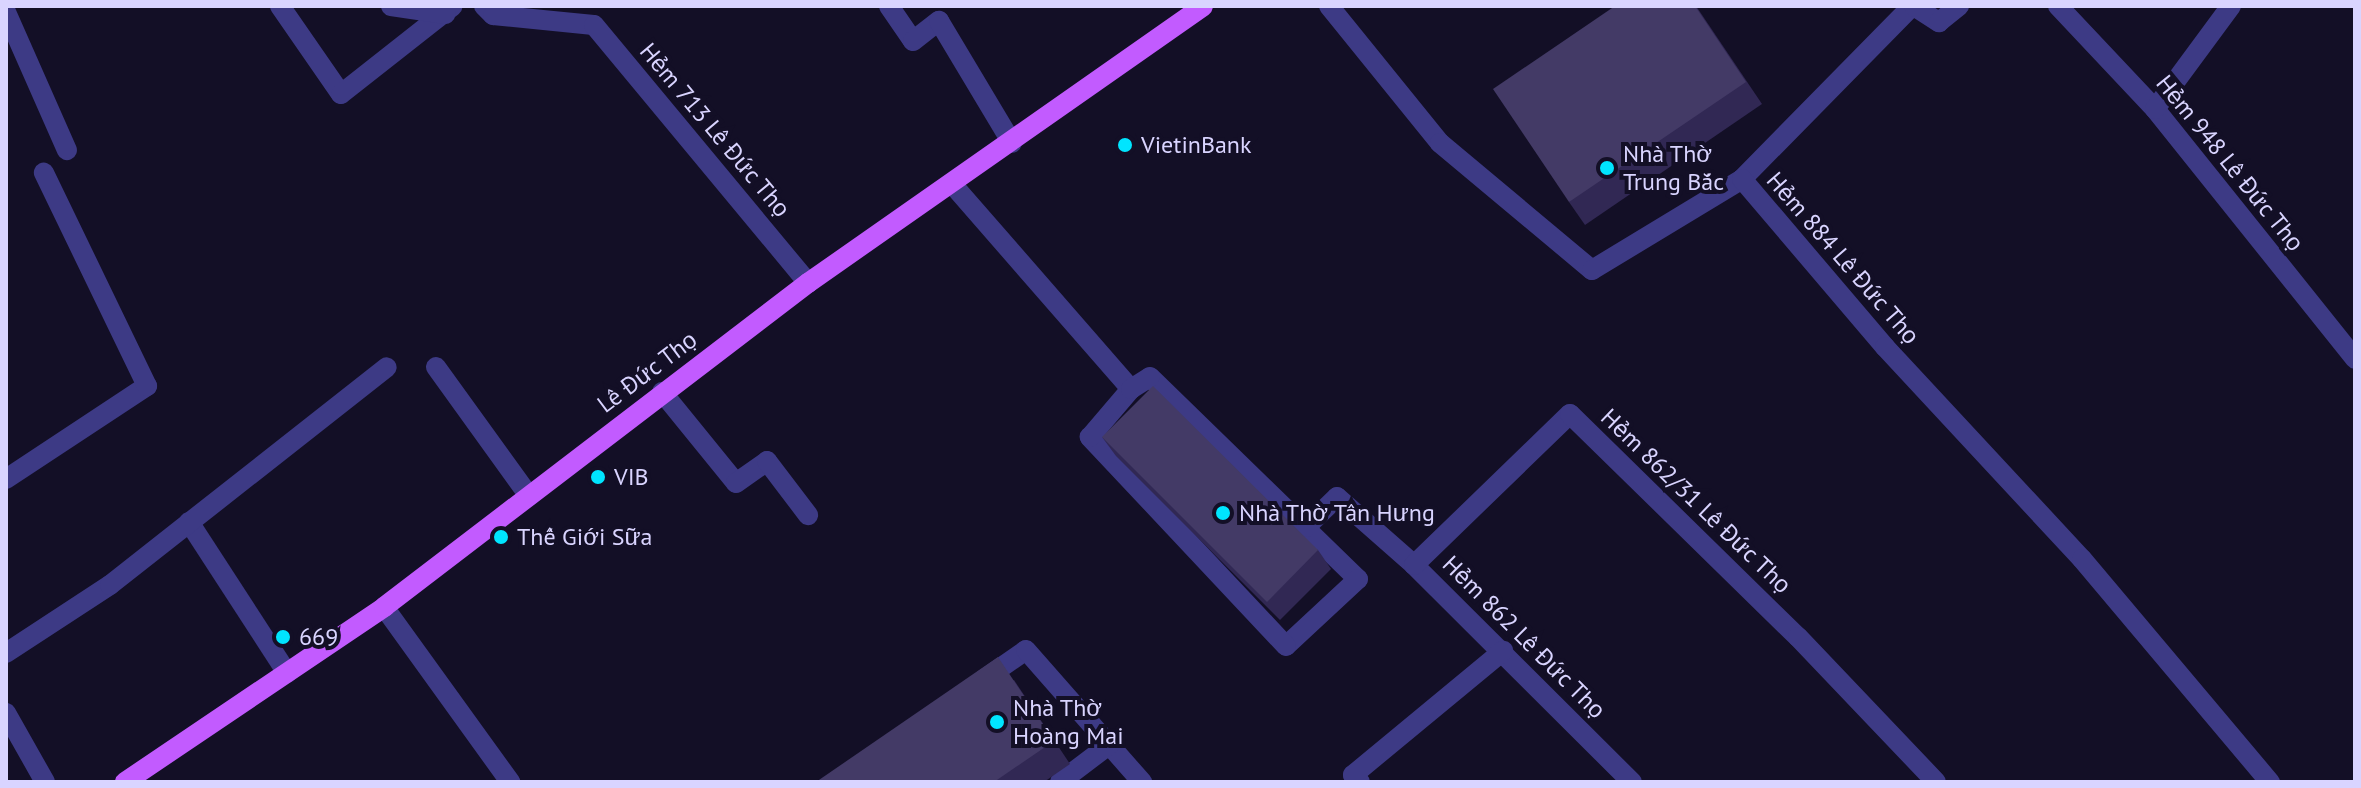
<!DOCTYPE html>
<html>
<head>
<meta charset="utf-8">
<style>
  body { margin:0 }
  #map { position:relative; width:2361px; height:788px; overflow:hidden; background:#130f26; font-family:"PT Sans",sans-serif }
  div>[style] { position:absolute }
  .minor>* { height:20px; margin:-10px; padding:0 10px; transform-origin:10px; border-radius:10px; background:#3d3a85 }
  .major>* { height:20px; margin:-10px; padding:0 10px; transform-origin:10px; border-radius:10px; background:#c25bff }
  .wall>* { inset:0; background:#312854 }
  .building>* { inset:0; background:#433a66 }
  .dots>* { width:22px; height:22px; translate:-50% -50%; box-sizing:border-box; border:4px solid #130f26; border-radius:50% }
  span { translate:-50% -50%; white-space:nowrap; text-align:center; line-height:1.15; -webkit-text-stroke:8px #130f26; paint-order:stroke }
  .street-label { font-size:24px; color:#d9d4ff }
  .poi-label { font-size:24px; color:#d9d4ff }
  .left { translate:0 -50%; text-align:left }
  .frame { position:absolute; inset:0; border:8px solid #d9d4ff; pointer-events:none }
</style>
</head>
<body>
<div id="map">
  <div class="minor">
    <i style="left:280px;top:6px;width:107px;rotate:55.3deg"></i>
    <i style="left:341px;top:94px;width:142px;rotate:-38.2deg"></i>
    <i style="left:391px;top:6px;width:55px;rotate:8.4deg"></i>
    <i style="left:484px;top:6px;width:13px;rotate:45deg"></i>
    <i style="left:493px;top:15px;width:101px;rotate:5.7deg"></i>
    <i style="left:594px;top:25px;width:335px;rotate:50.3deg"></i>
    <i style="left:889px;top:6px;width:42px;rotate:55.6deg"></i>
    <i style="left:913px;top:41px;width:33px;rotate:-38deg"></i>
    <i style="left:939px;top:21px;width:142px;rotate:59.1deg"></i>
    <i style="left:1329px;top:6px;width:176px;rotate:51deg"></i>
    <i style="left:1440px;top:143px;width:198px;rotate:39.9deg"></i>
    <i style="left:1592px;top:270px;width:175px;rotate:-31.2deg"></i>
    <i style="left:1742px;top:179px;width:243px;rotate:-45.5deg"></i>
    <i style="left:1914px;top:6px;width:30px;rotate:33deg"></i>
    <i style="left:1939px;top:22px;width:26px;rotate:-39deg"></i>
    <i style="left:2058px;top:6px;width:141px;rotate:46.7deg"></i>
    <i style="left:2155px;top:109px;width:320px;rotate:51.3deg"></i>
    <i style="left:6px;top:12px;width:151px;rotate:66.2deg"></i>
    <i style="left:2155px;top:109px;width:128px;rotate:-53.6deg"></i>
    <i style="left:1742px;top:179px;width:221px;rotate:49.6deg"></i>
    <i style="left:1885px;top:347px;width:289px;rotate:47.1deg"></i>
    <i style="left:2082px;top:559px;width:292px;rotate:49.9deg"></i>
    <i style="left:953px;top:185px;width:271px;rotate:48.9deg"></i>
    <i style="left:436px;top:367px;width:159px;rotate:54.2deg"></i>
    <i style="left:1150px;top:377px;width:290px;rotate:44.2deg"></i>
    <i style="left:1358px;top:579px;width:98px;rotate:137.1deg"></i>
    <i style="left:1286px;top:646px;width:287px;rotate:-133.2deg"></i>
    <i style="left:1090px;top:437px;width:63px;rotate:-49.5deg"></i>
    <i style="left:1131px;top:389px;width:22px;rotate:-32deg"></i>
    <i style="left:662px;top:392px;width:117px;rotate:50.9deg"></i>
    <i style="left:736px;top:483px;width:38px;rotate:-35deg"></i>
    <i style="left:767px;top:461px;width:68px;rotate:52.8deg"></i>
    <i style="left:6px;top:479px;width:169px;rotate:-33.4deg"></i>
    <i style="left:147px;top:386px;width:237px;rotate:-115.8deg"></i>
    <i style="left:189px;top:522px;width:180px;rotate:57deg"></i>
    <i style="left:1306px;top:527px;width:43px;rotate:-44.1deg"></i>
    <i style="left:1337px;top:497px;width:103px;rotate:41.4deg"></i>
    <i style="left:1414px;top:565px;width:308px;rotate:44.9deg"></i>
    <i style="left:1414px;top:565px;width:217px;rotate:-44.1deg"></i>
    <i style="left:1570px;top:414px;width:319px;rotate:44.4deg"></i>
    <i style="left:1798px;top:637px;width:200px;rotate:46.4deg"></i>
    <i style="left:384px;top:607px;width:216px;rotate:54.2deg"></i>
    <i style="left:6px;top:653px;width:124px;rotate:-33.2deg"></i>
    <i style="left:110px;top:585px;width:352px;rotate:-38.2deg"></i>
    <i style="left:983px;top:680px;width:52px;rotate:-34.9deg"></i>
    <i style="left:1026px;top:650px;width:176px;rotate:48.7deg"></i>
    <i style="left:6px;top:713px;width:79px;rotate:60.5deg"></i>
    <i style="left:1060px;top:782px;width:63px;rotate:-37.2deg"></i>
    <i style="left:1360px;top:782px;width:10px;rotate:-135deg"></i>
    <i style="left:1353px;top:775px;width:195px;rotate:-39.6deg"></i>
  </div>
  <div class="major">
    <i style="left:125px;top:782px;width:313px;rotate:-34deg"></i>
    <i style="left:384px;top:607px;width:534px;rotate:-37.39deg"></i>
    <i style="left:808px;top:283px;width:482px;rotate:-35deg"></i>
  </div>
  <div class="wall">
    <i style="clip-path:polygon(1696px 6px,1762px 104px,1585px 225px,1569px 202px)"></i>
    <i style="clip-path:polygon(1102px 437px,1318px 550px,1331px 569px,1280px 620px,1116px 456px)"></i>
    <i style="clip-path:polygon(1014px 680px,1070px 764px,1044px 782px,816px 782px)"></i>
  </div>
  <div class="building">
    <i style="clip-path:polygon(1615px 6px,1695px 6px,1746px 82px,1569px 202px,1493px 89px)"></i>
    <i style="clip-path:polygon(1153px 386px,1318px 550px,1267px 602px,1102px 437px)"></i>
    <i style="clip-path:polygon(998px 657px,1054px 741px,994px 782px,816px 782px)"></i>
  </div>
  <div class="dots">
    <i style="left:1125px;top:145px;background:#00e5ff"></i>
    <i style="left:1607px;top:168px;background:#00e5ff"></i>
    <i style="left:598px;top:477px;background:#00e5ff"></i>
    <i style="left:1223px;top:513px;background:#00e5ff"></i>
    <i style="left:501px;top:537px;background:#00e5ff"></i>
    <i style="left:283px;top:637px;background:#00e5ff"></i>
    <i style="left:997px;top:722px;background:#00e5ff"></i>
  </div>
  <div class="street-label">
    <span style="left:715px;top:130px;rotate:50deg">Hẻm 713 Lê Đức Thọ</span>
    <span style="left:2230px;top:163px;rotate:51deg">Hẻm 948 Lê Đức Thọ</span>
    <span style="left:1843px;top:258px;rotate:49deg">Hẻm 884 Lê Đức Thọ</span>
    <span style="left:647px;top:372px;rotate:-37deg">Lê Đức Thọ</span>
    <span style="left:1696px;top:501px;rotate:44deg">Hẻm 862/31 Lê Đức Thọ</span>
    <span style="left:1524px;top:637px;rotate:45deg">Hẻm 862 Lê Đức Thọ</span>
  </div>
  <div class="poi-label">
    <span class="left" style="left:1141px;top:145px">VietinBank</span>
    <span class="left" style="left:1623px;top:168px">Nhà Thờ<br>Trung Bắc</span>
    <span class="left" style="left:614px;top:477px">VIB</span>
    <span class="left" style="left:1239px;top:513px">Nhà Thờ Tân Hưng</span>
    <span class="left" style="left:517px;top:537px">Thế Giới Sữa</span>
    <span class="left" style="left:299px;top:637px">669</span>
    <span class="left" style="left:1013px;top:722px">Nhà Thờ<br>Hoàng Mai</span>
  </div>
  <div class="frame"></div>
</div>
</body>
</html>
